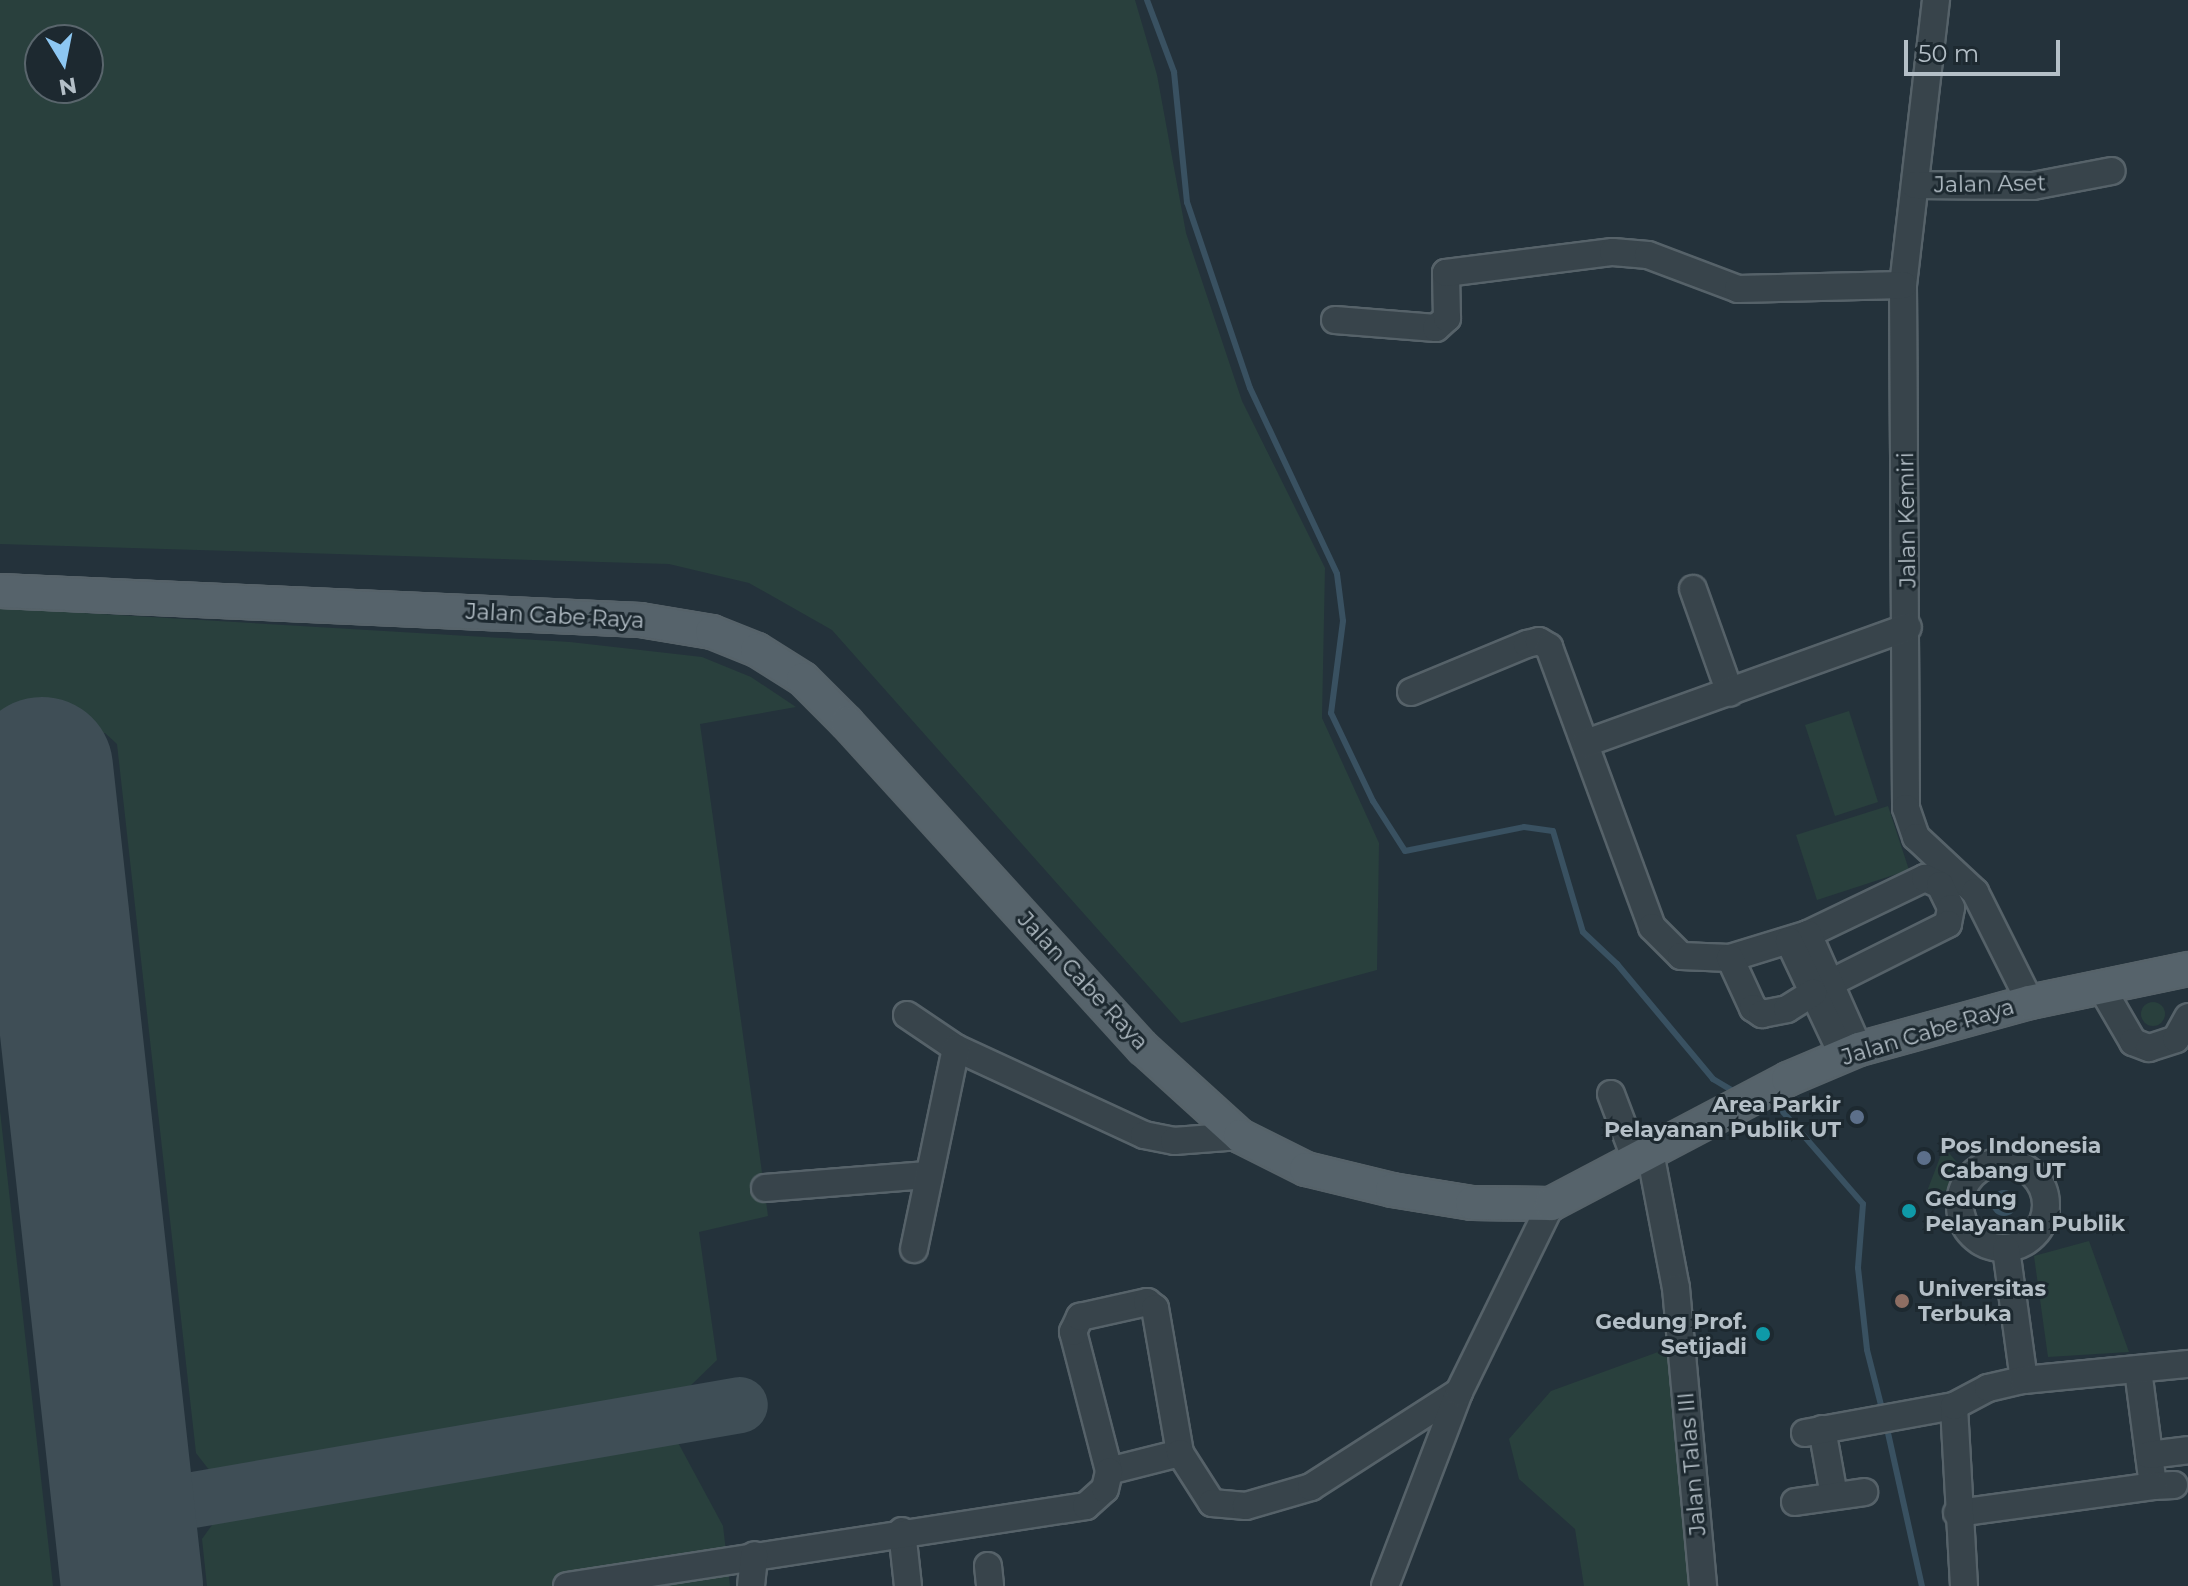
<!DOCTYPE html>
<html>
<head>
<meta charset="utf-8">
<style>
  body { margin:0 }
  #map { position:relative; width:2188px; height:1586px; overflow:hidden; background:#24323b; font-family:Montserrat,sans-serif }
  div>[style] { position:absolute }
  .green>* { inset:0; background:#29403d }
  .round { border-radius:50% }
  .water>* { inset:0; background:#395161 }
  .stream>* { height:6px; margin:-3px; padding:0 3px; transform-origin:3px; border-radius:3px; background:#395161 }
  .taxiway>* { height:56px; margin:-28px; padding:0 28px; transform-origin:28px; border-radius:28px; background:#3f4e56 }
  .runway>* { height:142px; margin:-71px; padding:0 71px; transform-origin:71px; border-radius:71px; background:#3f4e56 }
  .roads { filter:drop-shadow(2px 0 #566269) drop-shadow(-2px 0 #566269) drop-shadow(0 2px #566269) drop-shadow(0 -2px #566269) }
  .minor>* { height:26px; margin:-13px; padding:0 13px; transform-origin:13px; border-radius:13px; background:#38444b }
  .minor>.ring { margin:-13px; padding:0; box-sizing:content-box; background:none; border:26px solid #38444b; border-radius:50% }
  .major>* { height:32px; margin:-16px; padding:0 16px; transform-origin:16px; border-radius:16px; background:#56636b }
  .dots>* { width:22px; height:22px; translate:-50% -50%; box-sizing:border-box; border:4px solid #1d2930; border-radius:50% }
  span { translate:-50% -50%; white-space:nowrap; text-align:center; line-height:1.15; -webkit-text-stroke:6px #1d2930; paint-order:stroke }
  .street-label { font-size:22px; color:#b4bfc7 }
  .poi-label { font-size:22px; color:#b4bfc7; font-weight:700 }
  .right { translate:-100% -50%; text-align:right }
  .left { translate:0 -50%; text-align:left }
  .north { position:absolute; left:24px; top:24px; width:80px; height:80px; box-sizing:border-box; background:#1d2930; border:2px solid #59656c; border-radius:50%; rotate:170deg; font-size:22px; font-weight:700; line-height:32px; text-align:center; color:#b4bfc7 }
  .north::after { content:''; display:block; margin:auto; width:28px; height:36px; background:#8dc7f2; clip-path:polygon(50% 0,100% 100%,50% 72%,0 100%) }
  .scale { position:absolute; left:1904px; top:40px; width:156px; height:36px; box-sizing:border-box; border:4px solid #b4bfc7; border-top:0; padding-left:10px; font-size:24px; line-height:28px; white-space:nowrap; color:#b4bfc7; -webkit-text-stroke:6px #1d2930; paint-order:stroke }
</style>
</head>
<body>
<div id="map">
  <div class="green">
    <i style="clip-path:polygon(evenodd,0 0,1135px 0,1157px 75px,1186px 233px,1242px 401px,1325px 568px,1322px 718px,1379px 843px,1377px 970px,1181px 1023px,832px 630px,749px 583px,669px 564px,0 544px,0 0,40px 40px,88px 40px,88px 88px,40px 88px,40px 40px)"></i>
    <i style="clip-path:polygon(0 608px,570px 642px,702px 657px,751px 677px,796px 707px,700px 724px,768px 1216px,699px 1232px,717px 1360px,685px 1391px,213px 1475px,196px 1453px,117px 744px,105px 733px,0 743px)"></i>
    <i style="clip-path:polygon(1849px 711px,1878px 802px,1835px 816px,1805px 725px)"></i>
    <i style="clip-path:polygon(1888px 806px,1909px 870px,1817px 900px,1796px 835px)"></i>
    <i class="round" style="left:2141px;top:1002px;width:24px;height:24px"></i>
    <i style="clip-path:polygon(0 1111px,53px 1586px,0 1586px)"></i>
    <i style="clip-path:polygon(1944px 1147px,1960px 1166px,1949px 1190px,1926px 1194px)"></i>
    <i style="clip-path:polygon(2089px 1241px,2129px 1352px,2048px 1357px,2034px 1256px)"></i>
    <i style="clip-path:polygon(1680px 1344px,1697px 1586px,1584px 1586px,1575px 1529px,1519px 1479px,1509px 1439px,1551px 1391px)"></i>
    <i style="clip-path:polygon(675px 1437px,723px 1526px,730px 1586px,207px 1586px,202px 1539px,222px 1511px)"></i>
  </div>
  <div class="water">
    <i class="round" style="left:1991px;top:1190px;width:26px;height:26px"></i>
  </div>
  <div class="stream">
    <i style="left:1147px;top:0;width:77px;rotate:69.4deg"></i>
    <i style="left:1174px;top:72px;width:131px;rotate:84.3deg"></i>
    <i style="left:1187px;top:202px;width:196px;rotate:71.3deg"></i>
    <i style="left:1250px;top:388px;width:205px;rotate:64.9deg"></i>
    <i style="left:1337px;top:574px;width:47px;rotate:82.7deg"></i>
    <i style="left:1343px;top:621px;width:93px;rotate:97.4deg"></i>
    <i style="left:1331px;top:713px;width:98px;rotate:64.5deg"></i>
    <i style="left:1373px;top:801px;width:59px;rotate:57.4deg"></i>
    <i style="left:1405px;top:851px;width:121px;rotate:-11.4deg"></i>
    <i style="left:1524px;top:827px;width:29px;rotate:8deg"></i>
    <i style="left:1553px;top:831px;width:105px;rotate:73.5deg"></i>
    <i style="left:1583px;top:932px;width:47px;rotate:43.3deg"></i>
    <i style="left:1617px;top:964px;width:150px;rotate:50.1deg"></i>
    <i style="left:1713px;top:1079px;width:29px;rotate:31deg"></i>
    <i style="left:1768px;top:1102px;width:9px;rotate:18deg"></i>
    <i style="left:1777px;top:1105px;width:131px;rotate:49deg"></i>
    <i style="left:1863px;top:1204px;width:64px;rotate:94.5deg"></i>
    <i style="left:1858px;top:1268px;width:82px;rotate:83.7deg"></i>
    <i style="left:1867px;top:1350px;width:65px;rotate:75.7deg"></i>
    <i style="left:1886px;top:1424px;width:166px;rotate:77.5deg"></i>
  </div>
  <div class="taxiway">
    <i style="left:124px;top:1512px;width:625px;rotate:-9.85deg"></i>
  </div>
  <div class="runway">
    <i style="left:42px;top:768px;width:823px;rotate:83.72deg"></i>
  </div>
  <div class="roads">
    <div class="minor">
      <i style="left:1936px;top:0;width:287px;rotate:96.6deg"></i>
      <i style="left:1903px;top:285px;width:523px;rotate:89.67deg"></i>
      <i style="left:1906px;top:808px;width:31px;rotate:71deg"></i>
      <i style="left:1916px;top:837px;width:81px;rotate:43deg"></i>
      <i style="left:1975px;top:892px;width:123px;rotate:63.4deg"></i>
      <i style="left:1915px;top:185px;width:118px;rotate:0.5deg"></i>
      <i style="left:2033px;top:186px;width:80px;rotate:-10.8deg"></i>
      <i style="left:1335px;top:320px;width:101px;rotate:4.5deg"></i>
      <i style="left:1436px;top:328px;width:15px;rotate:-42deg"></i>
      <i style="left:1447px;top:318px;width:45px;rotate:-91.3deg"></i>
      <i style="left:1446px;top:273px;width:168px;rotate:-7.2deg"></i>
      <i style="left:1613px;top:252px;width:35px;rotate:5deg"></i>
      <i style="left:1648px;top:255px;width:96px;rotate:20.7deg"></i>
      <i style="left:1738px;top:289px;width:165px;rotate:-1.4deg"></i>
      <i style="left:1693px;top:589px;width:110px;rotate:70.4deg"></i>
      <i style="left:1411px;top:692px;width:126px;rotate:-22.5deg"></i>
      <i style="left:1527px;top:644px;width:12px;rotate:-14deg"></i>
      <i style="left:1539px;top:641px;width:12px;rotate:31deg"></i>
      <i style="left:1549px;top:647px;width:298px;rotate:69.8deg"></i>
      <i style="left:1652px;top:927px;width:41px;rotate:45deg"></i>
      <i style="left:1681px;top:956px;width:49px;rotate:2.3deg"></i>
      <i style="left:1730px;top:958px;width:82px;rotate:-17.1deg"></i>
      <i style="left:1808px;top:934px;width:130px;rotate:-25.6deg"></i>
      <i style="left:1925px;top:878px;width:17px;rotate:25deg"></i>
      <i style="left:1940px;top:885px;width:25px;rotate:64deg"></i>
      <i style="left:1951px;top:908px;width:16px;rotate:101deg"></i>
      <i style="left:1948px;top:924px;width:132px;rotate:153.4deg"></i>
      <i style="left:1586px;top:743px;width:342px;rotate:-19.8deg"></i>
      <i style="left:1808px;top:934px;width:126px;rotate:66.1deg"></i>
      <i style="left:1789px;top:941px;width:127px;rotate:64.8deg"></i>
      <i style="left:1730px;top:958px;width:55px;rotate:65.3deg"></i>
      <i style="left:1753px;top:1008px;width:11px;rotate:34deg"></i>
      <i style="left:1762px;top:1014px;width:25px;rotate:-11deg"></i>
      <i style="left:1787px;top:1009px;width:31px;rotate:-32deg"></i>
      <i style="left:2100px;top:985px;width:66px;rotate:59.9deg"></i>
      <i style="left:2133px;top:1042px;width:17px;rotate:21deg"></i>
      <i style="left:2149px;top:1048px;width:28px;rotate:-18deg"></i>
      <i style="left:2176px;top:1039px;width:25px;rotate:-61deg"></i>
      <i style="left:907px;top:1015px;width:59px;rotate:34deg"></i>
      <i style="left:956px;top:1048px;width:207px;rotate:24.8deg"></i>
      <i style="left:1144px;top:1135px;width:31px;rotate:11deg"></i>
      <i style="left:1174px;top:1141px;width:66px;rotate:-4.3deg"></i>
      <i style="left:1611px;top:1094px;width:71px;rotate:69.3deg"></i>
      <i style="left:1650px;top:1152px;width:138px;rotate:79.2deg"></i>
      <i style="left:1676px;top:1288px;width:299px;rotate:84.8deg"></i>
      <i class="ring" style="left:1960px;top:1162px;width:60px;height:60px"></i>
      <i style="left:765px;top:1188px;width:162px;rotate:-4.6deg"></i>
      <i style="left:914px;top:1249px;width:205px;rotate:-78.2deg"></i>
      <i style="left:2006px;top:1249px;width:132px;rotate:82.2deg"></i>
      <i style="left:2138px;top:1370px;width:117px;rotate:82.6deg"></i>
      <i style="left:2153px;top:1486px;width:21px;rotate:-3deg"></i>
      <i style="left:1822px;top:1429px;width:68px;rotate:79.8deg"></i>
      <i style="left:1805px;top:1433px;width:151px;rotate:-10.3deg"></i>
      <i style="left:1180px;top:1453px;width:73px;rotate:165.8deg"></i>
      <i style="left:1109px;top:1471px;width:144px;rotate:-104.5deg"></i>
      <i style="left:1073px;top:1332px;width:17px;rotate:-65deg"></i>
      <i style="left:1080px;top:1317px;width:69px;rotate:-12.6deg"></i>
      <i style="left:1147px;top:1302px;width:10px;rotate:37deg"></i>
      <i style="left:1155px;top:1308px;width:147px;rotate:80.2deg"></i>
      <i style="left:1180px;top:1453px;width:59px;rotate:57.4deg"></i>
      <i style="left:1212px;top:1503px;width:34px;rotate:5deg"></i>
      <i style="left:1246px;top:1506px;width:68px;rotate:-16.3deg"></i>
      <i style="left:1311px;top:1487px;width:176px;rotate:-32.7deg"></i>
      <i style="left:2149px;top:1455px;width:39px;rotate:-7deg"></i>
      <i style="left:1795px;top:1502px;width:70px;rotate:-8.2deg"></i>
      <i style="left:1957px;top:1513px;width:198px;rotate:-7.8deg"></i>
      <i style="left:902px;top:1531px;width:55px;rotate:83.8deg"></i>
      <i style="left:988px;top:1566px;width:20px;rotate:84deg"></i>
      <i style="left:567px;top:1586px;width:525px;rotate:-8.76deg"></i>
      <i style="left:1086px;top:1506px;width:25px;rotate:-42deg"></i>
      <i style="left:1105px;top:1489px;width:18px;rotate:-77deg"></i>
      <i style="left:751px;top:1586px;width:31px;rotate:-84deg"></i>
      <i style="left:1385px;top:1586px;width:208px;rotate:-69.1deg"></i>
      <i style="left:1459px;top:1392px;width:209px;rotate:-63.9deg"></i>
      <i style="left:1964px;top:1586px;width:180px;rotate:-93.2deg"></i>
      <i style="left:1954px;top:1406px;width:38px;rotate:-28deg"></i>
      <i style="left:1988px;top:1388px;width:37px;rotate:-13deg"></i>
      <i style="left:2024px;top:1380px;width:165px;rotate:-5.6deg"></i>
    </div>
    <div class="major">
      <i style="left:0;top:591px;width:641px;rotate:2.59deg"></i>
      <i style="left:640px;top:620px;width:73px;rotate:9.5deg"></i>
      <i style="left:712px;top:632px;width:48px;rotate:21.8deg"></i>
      <i style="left:757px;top:650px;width:54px;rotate:32.2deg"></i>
      <i style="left:803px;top:679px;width:62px;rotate:45deg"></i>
      <i style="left:847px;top:723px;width:440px;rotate:47.7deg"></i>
      <i style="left:1143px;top:1048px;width:131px;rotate:42.2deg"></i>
      <i style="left:1240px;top:1136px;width:74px;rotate:26.6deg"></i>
      <i style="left:1306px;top:1169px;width:89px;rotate:13.7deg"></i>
      <i style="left:1392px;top:1190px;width:81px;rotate:9.2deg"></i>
      <i style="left:1472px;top:1203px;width:79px;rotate:0.7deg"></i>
      <i style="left:1551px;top:1204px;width:268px;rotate:-27.8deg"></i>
      <i style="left:1788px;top:1079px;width:77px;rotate:-22.9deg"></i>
      <i style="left:1859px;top:1049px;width:177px;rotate:-15.4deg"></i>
      <i style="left:2030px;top:1002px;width:161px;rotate:-11.8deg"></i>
    </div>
  </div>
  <div class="dots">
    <i style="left:1857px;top:1117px;background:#5c6f8a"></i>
    <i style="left:1924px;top:1158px;background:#5c6f8a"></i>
    <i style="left:1909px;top:1211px;background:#0f9aa8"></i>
    <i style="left:1902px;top:1301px;background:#8d6e63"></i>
    <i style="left:1763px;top:1334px;background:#0f9aa8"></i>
  </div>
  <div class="street-label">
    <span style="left:1990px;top:184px;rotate:-1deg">Jalan Aset</span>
    <span style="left:1907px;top:520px;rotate:-91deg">Jalan Kemiri</span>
    <span style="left:555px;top:616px;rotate:3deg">Jalan Cabe Raya</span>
    <span style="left:1083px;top:981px;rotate:47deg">Jalan Cabe Raya</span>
    <span style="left:1928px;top:1032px;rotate:-17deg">Jalan Cabe Raya</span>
    <span style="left:1692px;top:1464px;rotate:-95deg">Jalan Talas III</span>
  </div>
  <div class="poi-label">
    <span class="right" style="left:1841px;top:1117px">Area Parkir<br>Pelayanan Publik UT</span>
    <span class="left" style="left:1940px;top:1158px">Pos Indonesia<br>Cabang UT</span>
    <span class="left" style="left:1925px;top:1211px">Gedung<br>Pelayanan Publik</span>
    <span class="left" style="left:1918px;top:1301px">Universitas<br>Terbuka</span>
    <span class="right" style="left:1747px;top:1334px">Gedung Prof.<br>Setijadi</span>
  </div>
  <div class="north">N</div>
  <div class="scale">50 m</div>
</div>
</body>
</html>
